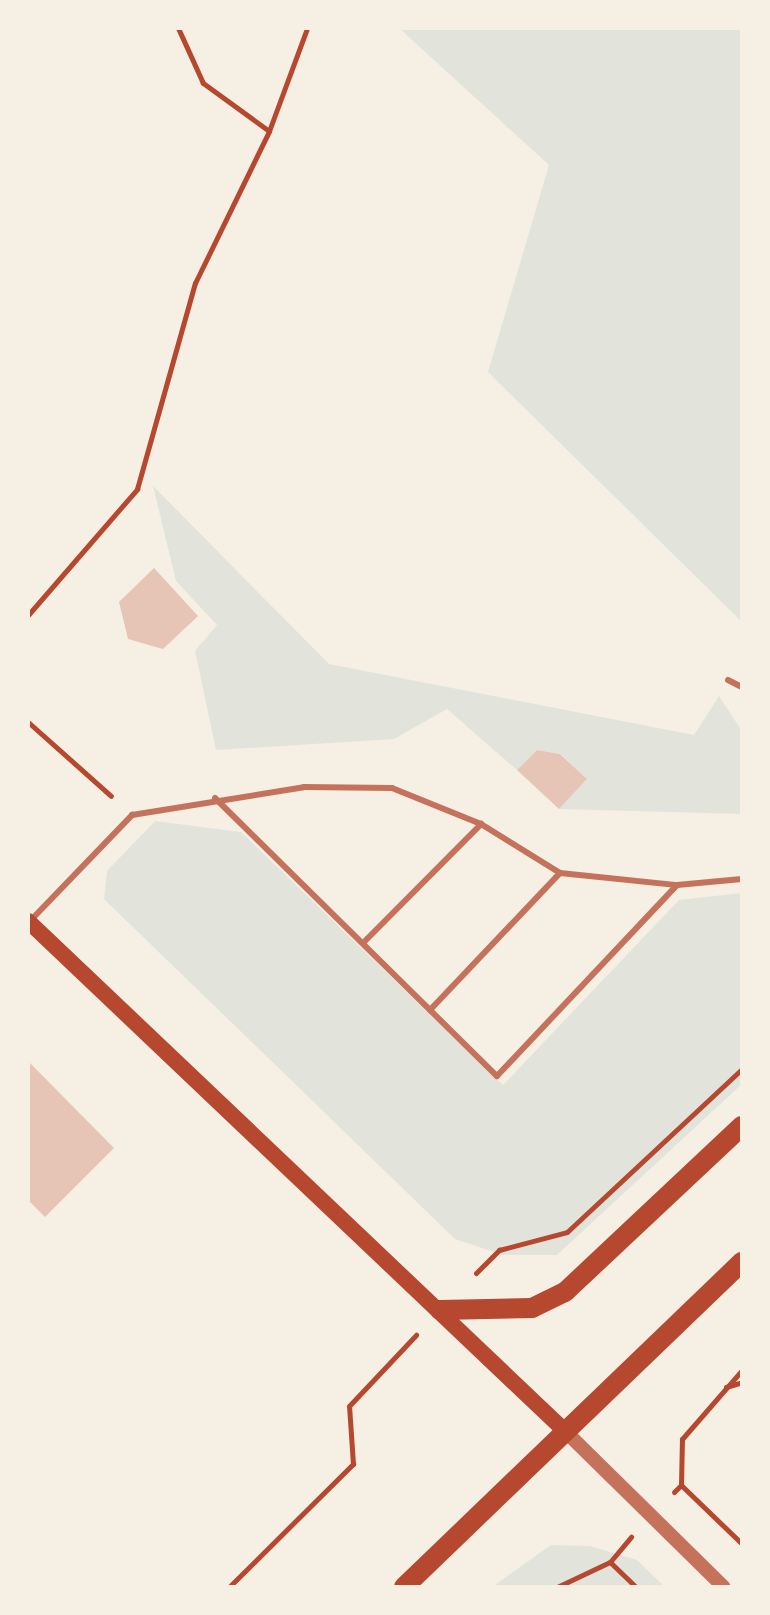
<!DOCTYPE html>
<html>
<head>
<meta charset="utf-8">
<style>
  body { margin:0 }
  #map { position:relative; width:770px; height:1615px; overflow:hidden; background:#f6efe4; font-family:Merriweather,serif }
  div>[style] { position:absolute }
  .green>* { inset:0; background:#e2e4dc }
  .building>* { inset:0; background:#e6c5b7 }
  .path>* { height:5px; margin:-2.5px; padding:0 2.5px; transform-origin:2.5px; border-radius:2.5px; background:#b5482f }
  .service>* { height:6px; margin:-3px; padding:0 3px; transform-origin:3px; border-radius:3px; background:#c5725c }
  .tertiary>* { height:14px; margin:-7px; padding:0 7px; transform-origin:7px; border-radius:7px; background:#c5725c }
  .secondary>* { height:16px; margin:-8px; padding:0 8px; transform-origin:8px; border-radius:8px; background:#b5482f }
  .primary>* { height:20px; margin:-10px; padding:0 10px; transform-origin:10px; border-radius:10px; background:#b5482f }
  span { translate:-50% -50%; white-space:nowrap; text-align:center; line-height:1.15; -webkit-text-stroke:6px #f6efe4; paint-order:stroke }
  .frame { position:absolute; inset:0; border:30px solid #f6efe4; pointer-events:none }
</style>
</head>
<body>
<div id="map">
  <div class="green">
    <i style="clip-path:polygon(399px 28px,742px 28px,742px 622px,488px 372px,549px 165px)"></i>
    <i style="clip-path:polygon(153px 486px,329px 664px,694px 735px,719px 696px,742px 731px,742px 814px,559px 809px,587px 779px,561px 754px,537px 750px,517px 770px,447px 709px,394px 739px,216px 750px,195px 651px,217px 625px,176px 581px)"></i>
    <i style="clip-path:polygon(155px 821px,241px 832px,503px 1085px,679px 900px,742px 893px,742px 1084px,557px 1255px,503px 1255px,455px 1239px,104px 899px,107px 871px)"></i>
    <i style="clip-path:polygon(551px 1545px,590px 1546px,637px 1560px,665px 1587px,492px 1587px)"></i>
  </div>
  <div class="building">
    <i style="clip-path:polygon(154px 568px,198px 616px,163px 649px,128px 639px,119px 602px)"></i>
    <i style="clip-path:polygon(537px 750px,560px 754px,587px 779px,559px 809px,517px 770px)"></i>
    <i style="clip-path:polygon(28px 1061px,114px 1148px,45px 1217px,28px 1200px)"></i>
  </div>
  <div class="path">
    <i style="left:269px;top:131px;width:110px;rotate:-69.7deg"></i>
    <i style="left:28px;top:615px;width:167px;rotate:-49.1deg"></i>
    <i style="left:137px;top:489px;width:214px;rotate:-74.3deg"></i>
    <i style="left:195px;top:283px;width:169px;rotate:-64deg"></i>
    <i style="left:269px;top:131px;width:82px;rotate:-144deg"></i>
    <i style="left:203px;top:83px;width:60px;rotate:-114.4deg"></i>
    <i style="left:28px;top:722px;width:111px;rotate:41.7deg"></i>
    <i style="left:476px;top:1273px;width:33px;rotate:-45deg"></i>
    <i style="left:499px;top:1250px;width:70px;rotate:-14.8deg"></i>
    <i style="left:567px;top:1232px;width:239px;rotate:-43deg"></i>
    <i style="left:726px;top:1387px;width:17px;rotate:-17deg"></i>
    <i style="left:681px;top:1485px;width:85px;rotate:44deg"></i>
    <i style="left:674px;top:1492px;width:10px;rotate:-45deg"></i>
    <i style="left:681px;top:1485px;width:46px;rotate:-88.8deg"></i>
    <i style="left:682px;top:1439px;width:91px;rotate:-49deg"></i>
    <i style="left:610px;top:1562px;width:36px;rotate:44deg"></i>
    <i style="left:229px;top:1587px;width:175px;rotate:-44.8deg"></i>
    <i style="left:353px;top:1464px;width:58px;rotate:-93.9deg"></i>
    <i style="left:349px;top:1406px;width:98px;rotate:-46.7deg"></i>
    <i style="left:557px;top:1587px;width:59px;rotate:-25.3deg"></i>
    <i style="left:610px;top:1562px;width:33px;rotate:-50deg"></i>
  </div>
  <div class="service">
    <i style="left:728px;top:680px;width:16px;rotate:27deg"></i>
    <i style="left:215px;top:798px;width:396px;rotate:44.6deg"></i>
    <i style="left:497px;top:1076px;width:262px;rotate:-46.7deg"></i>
    <i style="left:31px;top:920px;width:146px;rotate:-46.1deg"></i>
    <i style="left:132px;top:815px;width:174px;rotate:-9.2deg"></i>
    <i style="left:304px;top:787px;width:88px;rotate:0.7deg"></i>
    <i style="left:392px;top:788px;width:96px;rotate:22deg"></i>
    <i style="left:481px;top:824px;width:93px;rotate:31.8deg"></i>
    <i style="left:560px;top:873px;width:118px;rotate:5.9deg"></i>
    <i style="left:677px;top:885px;width:65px;rotate:-5.3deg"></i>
    <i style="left:363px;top:943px;width:168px;rotate:-45.2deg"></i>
    <i style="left:430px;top:1010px;width:189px;rotate:-46.5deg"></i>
  </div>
  <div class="tertiary">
    <i style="left:566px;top:1432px;width:221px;rotate:44.5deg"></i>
  </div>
  <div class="secondary">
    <i style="left:28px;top:921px;width:742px;rotate:43.53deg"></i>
  </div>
  <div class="primary">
    <i style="left:440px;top:1310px;width:92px;rotate:-1.2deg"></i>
    <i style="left:532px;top:1308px;width:37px;rotate:-26deg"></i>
    <i style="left:565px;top:1292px;width:243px;rotate:-43.2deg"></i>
    <i style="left:404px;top:1587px;width:469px;rotate:-43.9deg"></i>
  </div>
  <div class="frame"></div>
</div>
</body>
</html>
